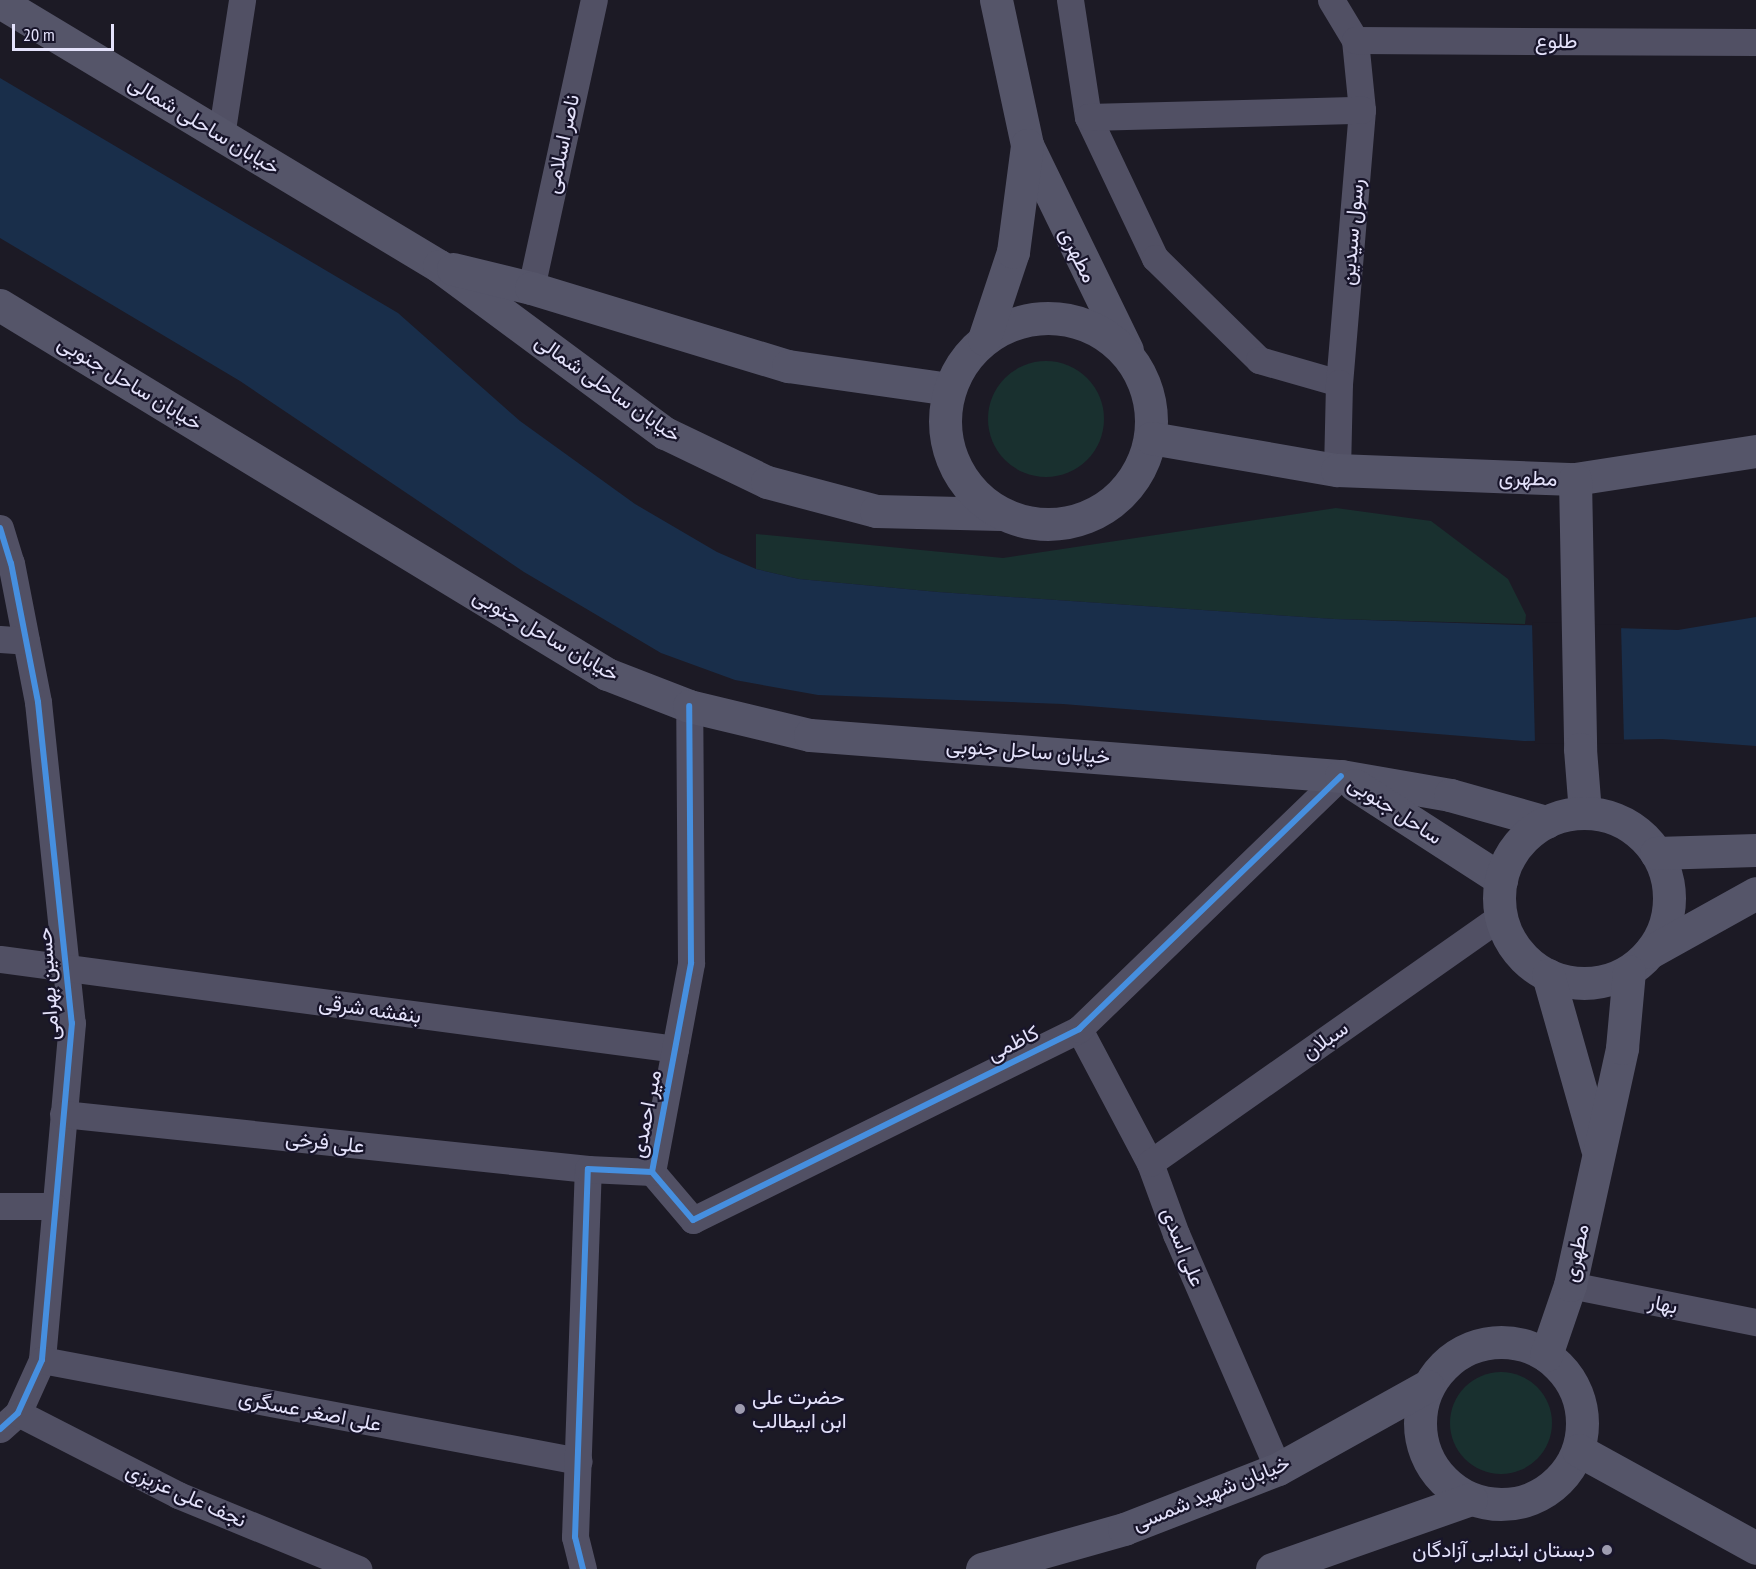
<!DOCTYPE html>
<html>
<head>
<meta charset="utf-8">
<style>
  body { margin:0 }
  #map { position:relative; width:1756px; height:1569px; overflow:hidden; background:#1c1a25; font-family:"PT Sans Narrow",Vazirmatn,sans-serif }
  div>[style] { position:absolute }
  .green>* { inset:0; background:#19302f }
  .round { border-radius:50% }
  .water>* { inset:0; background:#192e4a }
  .pier>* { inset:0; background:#1c1a25 }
  .street>* { height:27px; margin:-13.5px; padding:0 13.5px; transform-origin:13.5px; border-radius:13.5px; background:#515064 }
  .secondary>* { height:33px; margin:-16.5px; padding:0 16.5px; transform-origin:16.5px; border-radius:16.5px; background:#555569 }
  .secondary>.ring { margin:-16.5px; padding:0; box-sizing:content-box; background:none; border:33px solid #555569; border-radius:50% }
  .cycleway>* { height:6px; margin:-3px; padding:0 3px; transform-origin:3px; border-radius:3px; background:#468fdf }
  .dots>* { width:16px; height:16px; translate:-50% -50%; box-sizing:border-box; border:3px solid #18152a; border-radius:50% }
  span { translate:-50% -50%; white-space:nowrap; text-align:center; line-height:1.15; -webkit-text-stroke:4.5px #18152a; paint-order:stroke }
  .street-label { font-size:21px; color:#e4e2fb }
  .poi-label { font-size:21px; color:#e4e2fb }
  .left { translate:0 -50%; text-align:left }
  .right { translate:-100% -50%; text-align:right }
  .scale { position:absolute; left:12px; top:24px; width:102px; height:27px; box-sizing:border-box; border:3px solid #e4e2fb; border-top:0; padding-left:8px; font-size:18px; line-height:21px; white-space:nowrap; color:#e4e2fb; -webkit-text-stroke:4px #18152a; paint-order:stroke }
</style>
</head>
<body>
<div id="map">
  <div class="green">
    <i class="round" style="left:988px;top:361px;width:116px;height:116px"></i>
    <i style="clip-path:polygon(1336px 508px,1431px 521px,1508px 579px,1526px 615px,1525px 624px,1334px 619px,938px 592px,799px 579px,756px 569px,756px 534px,1003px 558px)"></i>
    <i class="round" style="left:1450px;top:1372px;width:102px;height:102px"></i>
  </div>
  <div class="water">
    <i style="clip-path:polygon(0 78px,398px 313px,520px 421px,635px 504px,717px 552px,756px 569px,799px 579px,938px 592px,1334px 619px,1678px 630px,1756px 617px,1756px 746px,1662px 739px,1524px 741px,1063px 704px,818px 695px,735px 680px,661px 653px,524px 572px,240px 381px,0 238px)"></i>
  </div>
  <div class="pier">
    <i style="clip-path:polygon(1532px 622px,1621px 625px,1624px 743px,1535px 744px)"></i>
  </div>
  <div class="street">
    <i style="left:1070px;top:0;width:118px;rotate:81.3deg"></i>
    <i style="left:1088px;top:117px;width:156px;rotate:64.6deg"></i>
    <i style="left:1155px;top:258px;width:146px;rotate:44.4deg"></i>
    <i style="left:1259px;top:360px;width:83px;rotate:16deg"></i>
    <i style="left:1331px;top:0;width:47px;rotate:59deg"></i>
    <i style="left:1355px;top:40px;width:70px;rotate:84.3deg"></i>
    <i style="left:1362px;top:110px;width:274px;rotate:94.8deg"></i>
    <i style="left:1339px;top:383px;width:87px;rotate:91.3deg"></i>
    <i style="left:1355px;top:40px;width:401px;rotate:0.3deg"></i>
    <i style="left:1088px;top:117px;width:274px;rotate:-1.5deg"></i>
    <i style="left:221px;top:136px;width:138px;rotate:-81.2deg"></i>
    <i style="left:531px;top:288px;width:295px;rotate:-77.7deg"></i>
    <i style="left:0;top:528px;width:37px;rotate:73deg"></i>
    <i style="left:11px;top:563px;width:142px;rotate:79deg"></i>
    <i style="left:38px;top:702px;width:323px;rotate:84deg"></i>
    <i style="left:72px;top:1023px;width:338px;rotate:95.1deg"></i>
    <i style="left:42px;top:1360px;width:58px;rotate:114.4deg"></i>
    <i style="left:18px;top:1413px;width:24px;rotate:138deg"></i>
    <i style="left:0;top:639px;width:26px;rotate:4deg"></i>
    <i style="left:0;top:959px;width:681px;rotate:7.59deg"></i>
    <i style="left:1079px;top:1029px;width:152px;rotate:62.1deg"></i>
    <i style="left:1150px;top:1163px;width:76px;rotate:69.9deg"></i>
    <i style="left:1176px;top:1234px;width:256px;rotate:66.5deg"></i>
    <i style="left:63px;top:1114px;width:528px;rotate:5.98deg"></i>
    <i style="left:1150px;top:1163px;width:429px;rotate:-35.1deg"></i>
    <i style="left:652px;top:1172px;width:63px;rotate:49.5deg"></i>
    <i style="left:693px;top:1220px;width:431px;rotate:-26.3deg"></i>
    <i style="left:1079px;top:1029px;width:364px;rotate:-44deg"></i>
    <i style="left:0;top:1206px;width:54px"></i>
    <i style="left:1570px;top:1285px;width:190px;rotate:11.3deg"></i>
    <i style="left:42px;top:1360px;width:546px;rotate:10.65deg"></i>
    <i style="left:18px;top:1413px;width:180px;rotate:27.1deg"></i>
    <i style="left:178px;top:1495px;width:195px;rotate:22.3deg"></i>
    <i style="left:583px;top:1569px;width:33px;rotate:-104deg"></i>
    <i style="left:575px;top:1537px;width:368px;rotate:-88deg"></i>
    <i style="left:588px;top:1169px;width:64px;rotate:2.7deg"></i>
    <i style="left:652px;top:1172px;width:213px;rotate:-79.4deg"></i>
    <i style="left:691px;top:963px;width:257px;rotate:-90.4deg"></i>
  </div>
  <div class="secondary">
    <i style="left:996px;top:0;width:148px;rotate:77.9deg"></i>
    <i style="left:1027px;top:145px;width:228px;rotate:64deg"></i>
    <i style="left:0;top:2px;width:512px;rotate:31.02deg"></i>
    <i style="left:439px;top:266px;width:281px;rotate:36.5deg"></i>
    <i style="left:665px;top:433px;width:113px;rotate:25.7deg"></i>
    <i style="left:767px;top:482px;width:113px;rotate:14.9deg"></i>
    <i style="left:876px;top:511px;width:125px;rotate:1.4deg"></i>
    <i style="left:453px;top:269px;width:80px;rotate:13.7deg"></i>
    <i style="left:531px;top:288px;width:269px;rotate:16.9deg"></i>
    <i style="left:788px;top:366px;width:163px;rotate:8.1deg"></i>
    <i style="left:0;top:305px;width:710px;rotate:31.3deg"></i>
    <i style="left:607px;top:674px;width:88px;rotate:21.3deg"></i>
    <i style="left:689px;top:706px;width:124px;rotate:13.5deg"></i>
    <i style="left:810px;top:735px;width:533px;rotate:4.42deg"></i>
    <i style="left:1341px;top:776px;width:111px;rotate:9.9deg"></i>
    <i style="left:1450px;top:795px;width:100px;rotate:15.7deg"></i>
    <i class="ring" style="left:945px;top:318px;width:173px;height:173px"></i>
    <i style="left:984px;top:339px;width:92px;rotate:-71.6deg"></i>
    <i style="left:1013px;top:252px;width:108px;rotate:-82.5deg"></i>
    <i style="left:1151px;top:438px;width:189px;rotate:9.8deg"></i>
    <i style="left:1337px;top:470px;width:238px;rotate:2.2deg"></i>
    <i style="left:1575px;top:479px;width:183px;rotate:-8.8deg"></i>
    <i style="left:1575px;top:479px;width:270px;rotate:88.9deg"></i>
    <i style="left:1580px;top:749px;width:64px;rotate:85.5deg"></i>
    <i style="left:1355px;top:785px;width:174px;rotate:32.8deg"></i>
    <i class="ring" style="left:1499px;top:813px;width:137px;height:137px"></i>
    <i style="left:1656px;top:853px;width:100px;rotate:-1.7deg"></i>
    <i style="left:1650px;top:952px;width:121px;rotate:-29.1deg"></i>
    <i style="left:1548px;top:975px;width:180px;rotate:74.2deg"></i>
    <i class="ring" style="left:1420px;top:1342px;width:129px;height:129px"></i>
    <i style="left:1546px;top:1355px;width:74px;rotate:-71.1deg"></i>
    <i style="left:1570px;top:1285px;width:243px;rotate:-77.6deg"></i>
    <i style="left:1622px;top:1048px;width:77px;rotate:-84.8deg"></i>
    <i style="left:1578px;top:1450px;width:203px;rotate:28.8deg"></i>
    <i style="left:982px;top:1569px;width:148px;rotate:-15.7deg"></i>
    <i style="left:1124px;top:1529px;width:165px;rotate:-21.3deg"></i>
    <i style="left:1278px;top:1469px;width:171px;rotate:-29.1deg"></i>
    <i style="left:1272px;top:1569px;width:211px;rotate:-19.4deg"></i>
  </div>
  <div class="cycleway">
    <i style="left:0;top:528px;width:37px;rotate:73deg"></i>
    <i style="left:11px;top:563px;width:142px;rotate:79deg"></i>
    <i style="left:38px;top:702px;width:323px;rotate:84deg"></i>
    <i style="left:72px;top:1023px;width:338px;rotate:95.1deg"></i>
    <i style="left:42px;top:1360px;width:58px;rotate:114.4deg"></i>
    <i style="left:18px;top:1413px;width:24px;rotate:138deg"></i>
    <i style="left:652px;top:1172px;width:63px;rotate:49.5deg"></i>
    <i style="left:693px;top:1220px;width:431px;rotate:-26.3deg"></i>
    <i style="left:1079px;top:1029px;width:364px;rotate:-44deg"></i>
    <i style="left:583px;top:1569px;width:33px;rotate:-104deg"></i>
    <i style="left:575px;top:1537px;width:368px;rotate:-88deg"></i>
    <i style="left:588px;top:1169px;width:64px;rotate:2.7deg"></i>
    <i style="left:652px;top:1172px;width:213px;rotate:-79.4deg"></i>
    <i style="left:691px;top:963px;width:257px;rotate:-90.4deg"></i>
  </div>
  <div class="dots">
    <i style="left:740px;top:1409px;background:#9e9cb0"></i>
    <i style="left:1607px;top:1550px;background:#9e9cb0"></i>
  </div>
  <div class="street-label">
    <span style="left:1556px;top:41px">طلوع</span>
    <span style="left:204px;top:125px;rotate:31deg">خیابان ساحلی شمالی</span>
    <span style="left:562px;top:144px;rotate:-78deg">ناصر اسلامی</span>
    <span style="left:1352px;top:232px;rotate:-85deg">رسول سیدین</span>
    <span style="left:1078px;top:255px;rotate:64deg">مطهری</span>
    <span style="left:130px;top:383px;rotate:31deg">خیابان ساحل جنوبی</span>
    <span style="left:608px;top:388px;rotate:35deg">خیابان ساحلی شمالی</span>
    <span style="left:1528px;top:478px;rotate:2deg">مطهری</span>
    <span style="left:546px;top:635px;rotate:30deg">خیابان ساحل جنوبی</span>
    <span style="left:1028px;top:751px;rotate:4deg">خیابان ساحل جنوبی</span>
    <span style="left:1395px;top:810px;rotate:33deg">ساحل جنوبی</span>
    <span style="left:48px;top:984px;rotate:-94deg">حسین بهرامی</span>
    <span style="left:370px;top:1009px;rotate:8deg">بنفشه شرقی</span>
    <span style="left:1325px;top:1040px;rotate:-35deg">سبلان</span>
    <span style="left:1013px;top:1043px;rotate:-26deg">کاظمی</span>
    <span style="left:646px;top:1114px;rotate:-79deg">میر احمدی</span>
    <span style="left:325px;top:1142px;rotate:6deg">علی فرخی</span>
    <span style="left:1183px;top:1247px;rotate:68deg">علی اسدی</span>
    <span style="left:1576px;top:1253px;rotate:-78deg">مطهری</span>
    <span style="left:1663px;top:1304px;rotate:11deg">بهار</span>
    <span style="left:310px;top:1411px;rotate:11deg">علی اصغر عسگری</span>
    <span style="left:1211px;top:1493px;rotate:-22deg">خیابان شهید شمسی</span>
    <span style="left:186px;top:1495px;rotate:24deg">نجف علی عزیزی</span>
  </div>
  <div class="poi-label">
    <span class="left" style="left:752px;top:1409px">حضرت علی<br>ابن ابیطالب</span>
    <span class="right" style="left:1595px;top:1550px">دبستان ابتدایی آزادگان</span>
  </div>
  <div class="scale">20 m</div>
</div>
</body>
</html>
